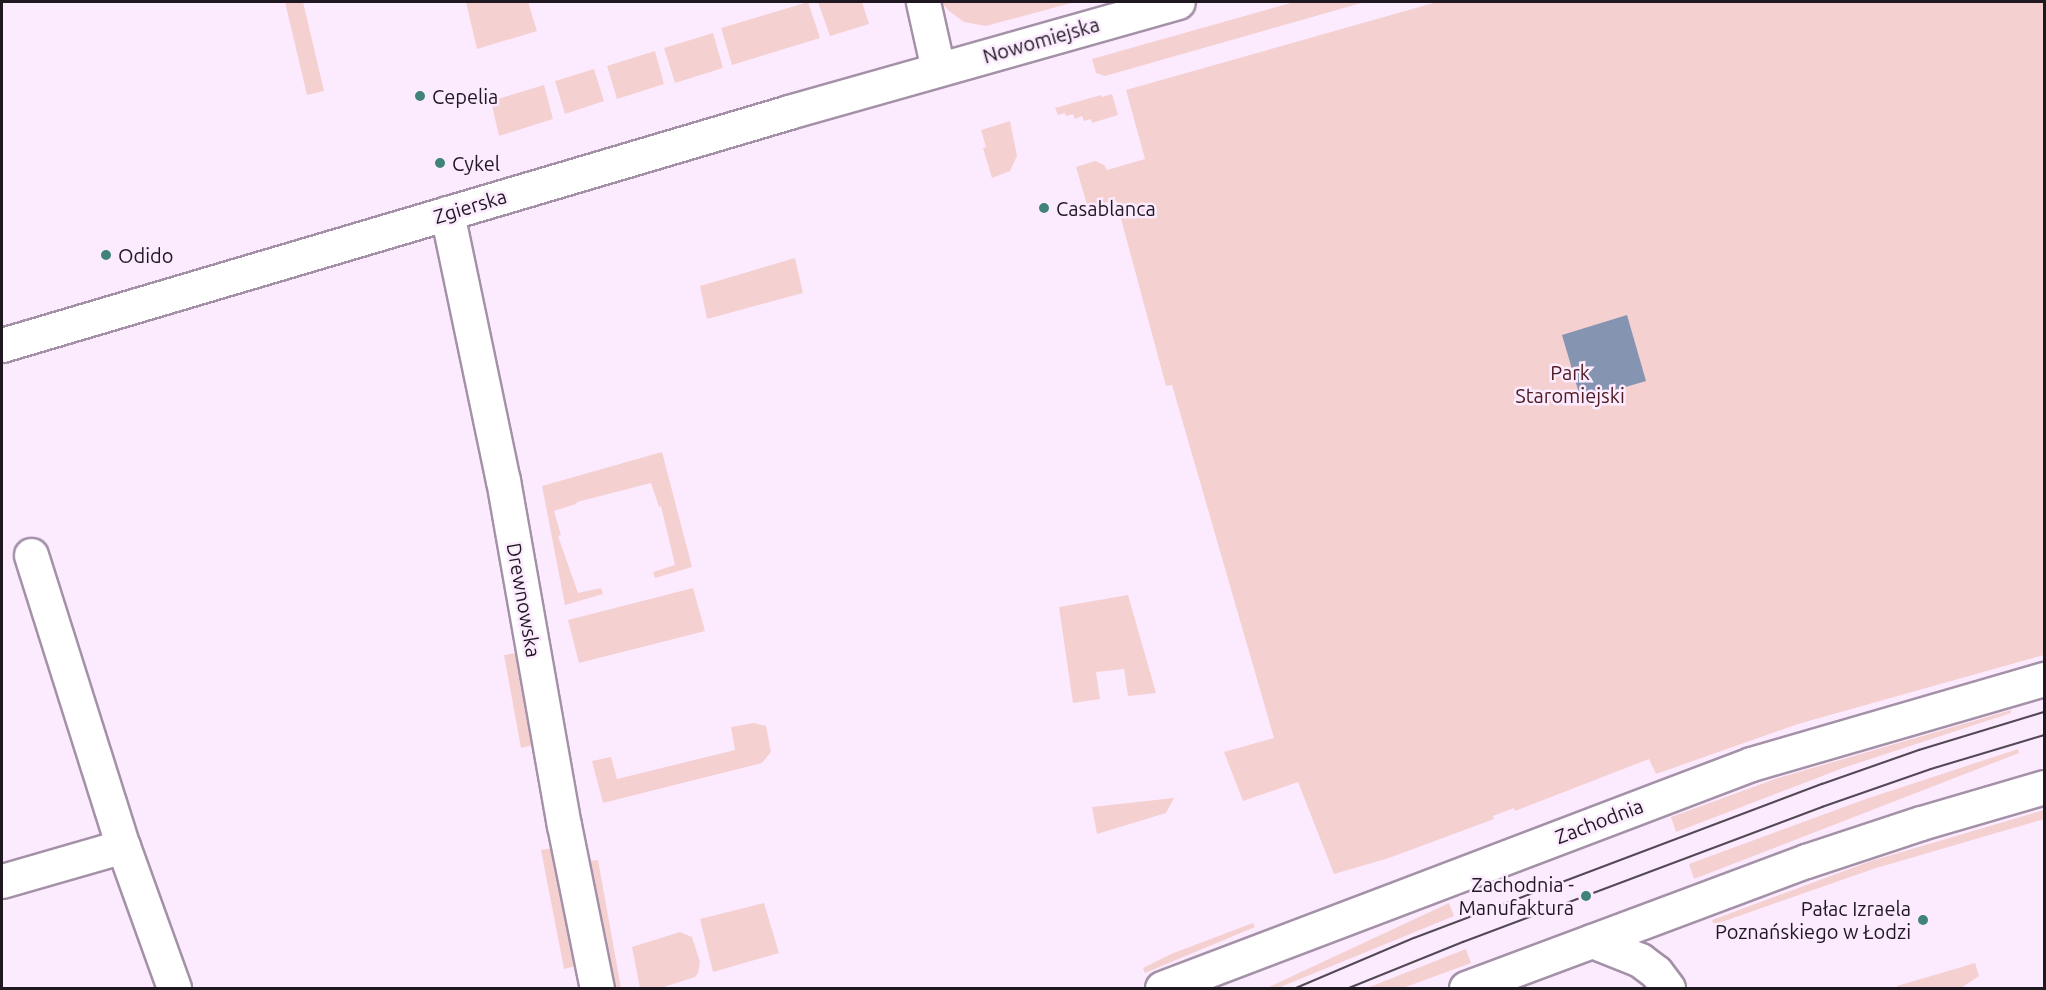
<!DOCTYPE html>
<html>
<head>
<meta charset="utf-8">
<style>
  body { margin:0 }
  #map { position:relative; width:2046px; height:990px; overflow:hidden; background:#fcebff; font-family:Ubuntu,sans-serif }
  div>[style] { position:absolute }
  .green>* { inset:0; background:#f5d0d0 }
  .water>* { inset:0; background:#8594b1 }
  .roads { filter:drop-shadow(2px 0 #a491a8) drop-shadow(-2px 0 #a491a8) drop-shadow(0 2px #a491a8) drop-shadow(0 -2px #a491a8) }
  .minor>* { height:33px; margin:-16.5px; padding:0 16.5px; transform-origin:16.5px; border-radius:16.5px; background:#fff }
  .major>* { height:33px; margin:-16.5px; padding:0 16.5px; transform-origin:16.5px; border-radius:16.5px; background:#fff }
  .tram>* { height:1.5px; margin:-0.75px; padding:0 0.75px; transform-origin:0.75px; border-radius:0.75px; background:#524955 }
  .dots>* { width:16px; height:16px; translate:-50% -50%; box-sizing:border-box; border:3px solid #fcebff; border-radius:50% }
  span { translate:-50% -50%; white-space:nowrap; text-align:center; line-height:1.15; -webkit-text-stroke:5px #fcebff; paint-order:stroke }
  .street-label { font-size:20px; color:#1f1821 }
  .poi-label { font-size:20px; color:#1f1821 }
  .left { translate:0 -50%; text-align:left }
  .right { translate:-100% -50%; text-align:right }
  .park-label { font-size:20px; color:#4e1b20 }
  .frame { position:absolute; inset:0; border:3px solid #1f1821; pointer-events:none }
</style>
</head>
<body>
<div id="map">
  <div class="green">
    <i style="clip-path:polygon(285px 2px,303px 2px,324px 91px,307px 95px)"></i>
    <i style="clip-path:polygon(466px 2px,528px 2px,537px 31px,477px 49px)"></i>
    <i style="clip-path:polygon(808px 2px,820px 38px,732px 65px,721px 28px)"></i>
    <i style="clip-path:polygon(818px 2px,862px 2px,869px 24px,830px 36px)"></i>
    <i style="clip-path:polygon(941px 2px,1075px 2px,986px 26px,964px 22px,949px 11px)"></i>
    <i style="clip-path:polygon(1294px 2px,1365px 2px,1105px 76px,1096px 73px,1092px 59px)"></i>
    <i style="clip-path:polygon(1437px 2px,2044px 2px,2044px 655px,1798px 724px,1656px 774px,1649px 759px,1515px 811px,1514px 808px,1493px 816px,1494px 819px,1389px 858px,1334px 874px,1298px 782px,1243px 801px,1224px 752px,1274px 738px,1172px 385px,1166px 386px,1116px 200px,1088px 208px,1076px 167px,1095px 161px,1104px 165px,1107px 170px,1145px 159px,1126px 90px)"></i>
    <i style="clip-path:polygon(713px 33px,723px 68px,675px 83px,664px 48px)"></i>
    <i style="clip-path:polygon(655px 51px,664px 84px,617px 99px,607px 66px)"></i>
    <i style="clip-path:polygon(594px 69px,604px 101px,565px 114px,555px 81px)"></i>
    <i style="clip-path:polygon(544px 85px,553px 119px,499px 136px,491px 101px)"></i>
    <i style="clip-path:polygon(1112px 94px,1118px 115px,1092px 123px,1091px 119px,1084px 121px,1082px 116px,1075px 119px,1073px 114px,1066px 116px,1065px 113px,1058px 115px,1055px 108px,1101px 95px,1102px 97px)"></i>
    <i style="clip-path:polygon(1010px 121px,1017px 156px,1010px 171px,992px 178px,983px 148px,986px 147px,981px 130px)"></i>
    <i style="clip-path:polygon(795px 258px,803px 293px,707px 319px,700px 286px)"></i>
    <i style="clip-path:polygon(662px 452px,692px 567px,655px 578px,653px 572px,675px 565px,661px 506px,659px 507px,651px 483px,577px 502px,576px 504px,554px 511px,561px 535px,558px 536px,578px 593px,601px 588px,603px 594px,565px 605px,542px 486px)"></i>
    <i style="clip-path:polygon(693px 588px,705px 631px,579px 663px,568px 620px)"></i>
    <i style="clip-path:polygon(1128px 595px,1156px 693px,1128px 696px,1124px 669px,1096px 672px,1100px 699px,1073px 703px,1059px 607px)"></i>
    <i style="clip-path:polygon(515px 653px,533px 745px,521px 748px,504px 655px)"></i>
    <i style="clip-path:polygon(2011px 710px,2011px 713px,1843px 768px,1676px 832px,1671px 817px,1775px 779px)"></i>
    <i style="clip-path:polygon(754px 723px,766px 726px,771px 752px,762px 763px,603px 803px,592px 761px,611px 757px,617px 779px,735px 750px,731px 727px)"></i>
    <i style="clip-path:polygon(2018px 749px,2019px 753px,1694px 879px,1689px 864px,1863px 800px)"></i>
    <i style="clip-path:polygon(1174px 798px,1166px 813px,1097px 834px,1092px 807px)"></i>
    <i style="clip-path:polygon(2044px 810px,2044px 819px,1873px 869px,1719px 923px,1713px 923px,1712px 920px,1871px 861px)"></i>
    <i style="clip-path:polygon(553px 848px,576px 966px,564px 969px,541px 850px)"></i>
    <i style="clip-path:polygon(598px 860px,621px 988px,613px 988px,589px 861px)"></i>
    <i style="clip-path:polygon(764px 903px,779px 953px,713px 972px,700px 919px)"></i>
    <i style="clip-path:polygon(1449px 903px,1454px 916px,1278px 988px,1267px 988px)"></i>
    <i style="clip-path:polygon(1253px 923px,1255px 927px,1145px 973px,1143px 968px,1171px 954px)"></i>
    <i style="clip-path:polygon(680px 932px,692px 937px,700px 962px,698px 973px,695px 977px,661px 988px,640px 988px,632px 947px)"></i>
    <i style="clip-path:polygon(1466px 949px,1471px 963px,1403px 988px,1367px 988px)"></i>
    <i style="clip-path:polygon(1975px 963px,1979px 976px,1961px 988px,1897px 988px,1897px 986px)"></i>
  </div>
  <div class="water">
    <i style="clip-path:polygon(1627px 315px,1646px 381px,1581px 400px,1562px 335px)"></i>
  </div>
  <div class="roads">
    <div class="minor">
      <i style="left:923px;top:2px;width:69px;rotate:77.4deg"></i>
      <i style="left:447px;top:213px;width:273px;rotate:78.2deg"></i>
      <i style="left:503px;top:480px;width:350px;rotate:80deg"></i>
      <i style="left:564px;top:825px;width:166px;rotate:78.6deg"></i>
      <i style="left:2px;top:345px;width:821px;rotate:-16.49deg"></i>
      <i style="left:789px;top:112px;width:404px;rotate:-15.8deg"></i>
      <i style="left:31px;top:555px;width:305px;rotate:72.5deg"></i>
      <i style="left:123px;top:846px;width:151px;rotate:70.2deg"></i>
      <i style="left:2px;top:881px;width:126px;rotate:-16.1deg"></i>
      <i style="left:1592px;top:941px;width:52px;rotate:21.6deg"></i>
      <i style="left:1640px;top:960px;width:20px;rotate:37deg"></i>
      <i style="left:1656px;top:972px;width:20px;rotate:53deg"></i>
    </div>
    <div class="major">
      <i style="left:1162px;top:988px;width:630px;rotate:-20.82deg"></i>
      <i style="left:1751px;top:764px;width:305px;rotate:-16.2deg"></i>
      <i style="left:1466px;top:988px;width:363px;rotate:-20.5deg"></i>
      <i style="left:1806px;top:861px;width:121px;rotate:-18.3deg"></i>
      <i style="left:1921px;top:823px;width:128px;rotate:-16.3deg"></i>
    </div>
  </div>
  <div class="tram">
    <i style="left:1296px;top:988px;width:128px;rotate:-23deg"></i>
    <i style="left:1414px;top:938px;width:436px;rotate:-20.7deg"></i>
    <i style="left:1822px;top:784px;width:103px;rotate:-19.3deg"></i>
    <i style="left:1919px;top:750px;width:131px;rotate:-16.9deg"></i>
    <i style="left:1349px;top:988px;width:123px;rotate:-22deg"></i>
    <i style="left:1463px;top:942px;width:384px;rotate:-20.6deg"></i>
    <i style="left:1822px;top:807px;width:115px;rotate:-19.2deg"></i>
    <i style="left:1931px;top:769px;width:118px;rotate:-16.7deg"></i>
  </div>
  <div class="dots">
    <i style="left:420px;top:96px;background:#408477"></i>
    <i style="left:440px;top:163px;background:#408477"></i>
    <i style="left:1044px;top:208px;background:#408477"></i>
    <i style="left:106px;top:255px;background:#408477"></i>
    <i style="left:1586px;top:896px;background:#408477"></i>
    <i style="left:1923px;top:920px;background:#408477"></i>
  </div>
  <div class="street-label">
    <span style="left:1041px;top:40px;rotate:-16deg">Nowomiejska</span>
    <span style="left:470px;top:206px;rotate:-17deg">Zgierska</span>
    <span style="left:524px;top:600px;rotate:80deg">Drewnowska</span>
    <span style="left:1599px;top:821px;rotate:-21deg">Zachodnia</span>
  </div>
  <div class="poi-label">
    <span class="left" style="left:432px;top:96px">Cepelia</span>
    <span class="left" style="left:452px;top:163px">Cykel</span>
    <span class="left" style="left:1056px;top:208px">Casablanca</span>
    <span class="left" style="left:118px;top:255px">Odido</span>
    <span class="right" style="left:1574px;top:896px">Zachodnia -<br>Manufaktura</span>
    <span class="right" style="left:1911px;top:920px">Pałac Izraela<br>Poznańskiego w Łodzi</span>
  </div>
  <div class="park-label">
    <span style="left:1570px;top:384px">Park<br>Staromiejski</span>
  </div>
  <div class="frame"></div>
</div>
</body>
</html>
